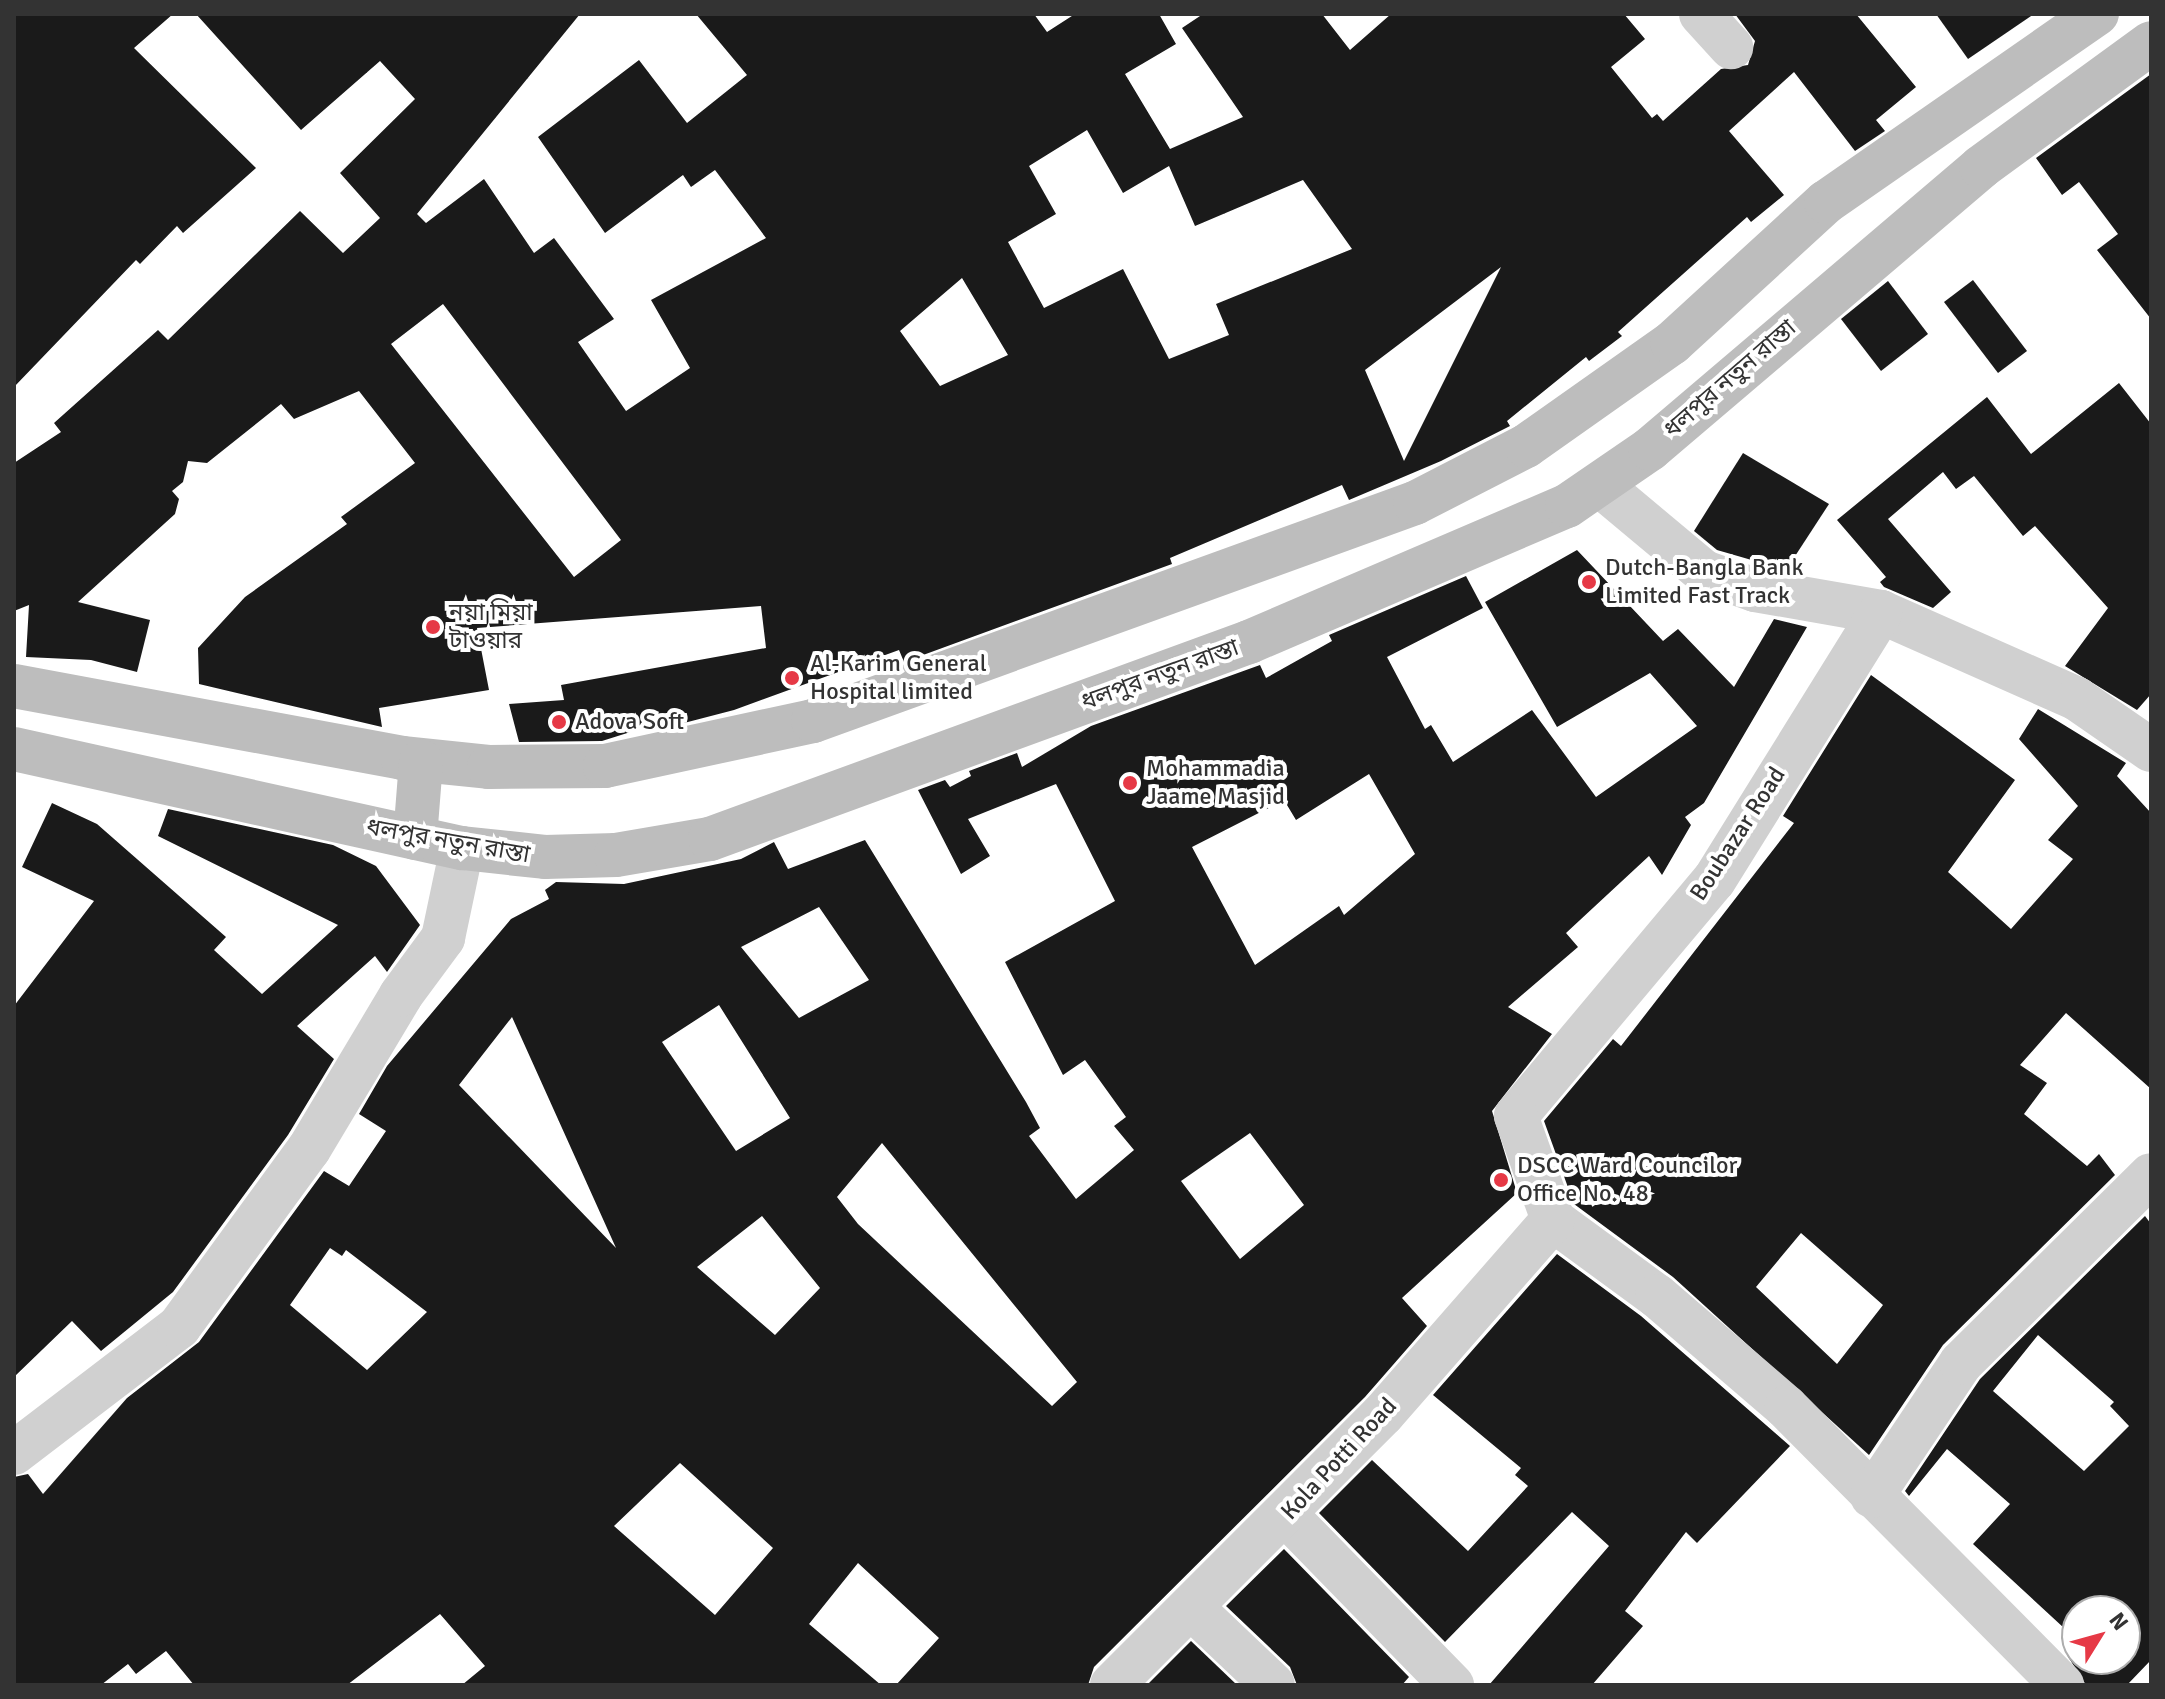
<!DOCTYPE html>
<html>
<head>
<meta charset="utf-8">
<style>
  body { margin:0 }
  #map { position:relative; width:2165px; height:1699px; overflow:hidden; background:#fff; font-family:Signika,"Noto Sans Bengali",sans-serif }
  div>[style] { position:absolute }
  .building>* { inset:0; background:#1a1a1a }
  .street>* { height:44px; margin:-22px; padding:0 22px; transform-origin:22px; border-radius:22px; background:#d0d0d0 }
  .secondary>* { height:44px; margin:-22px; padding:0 22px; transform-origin:22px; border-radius:22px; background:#bdbdbd }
  .dots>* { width:22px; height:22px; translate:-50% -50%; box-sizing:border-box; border:4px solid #fff; border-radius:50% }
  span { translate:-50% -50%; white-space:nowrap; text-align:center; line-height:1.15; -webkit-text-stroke:8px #fff; paint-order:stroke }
  .street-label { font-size:24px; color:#333 }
  .poi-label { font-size:24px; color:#333 }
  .left { translate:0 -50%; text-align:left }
  .frame { position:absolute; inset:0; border:16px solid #333; pointer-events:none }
  .north { position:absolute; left:2061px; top:1595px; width:80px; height:80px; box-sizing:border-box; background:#fff; border:2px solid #adadad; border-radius:50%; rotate:53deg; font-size:22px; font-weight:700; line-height:32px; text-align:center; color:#333 }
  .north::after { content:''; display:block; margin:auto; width:28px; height:36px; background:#e63946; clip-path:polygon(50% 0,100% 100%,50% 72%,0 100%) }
</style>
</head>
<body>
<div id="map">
  <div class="building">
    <i style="clip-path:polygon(14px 14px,173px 14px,134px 48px,256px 168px,183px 233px,177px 226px,140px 264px,136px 260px,14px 387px)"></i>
    <i style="clip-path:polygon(evenodd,196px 14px,580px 14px,417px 214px,426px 223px,484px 179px,534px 253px,554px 238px,614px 319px,578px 342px,626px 411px,690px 368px,651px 300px,766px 238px,715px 170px,691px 187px,683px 175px,605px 233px,538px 137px,639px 60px,687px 123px,747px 75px,696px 14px,1034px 14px,1047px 32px,1075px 14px,1159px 14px,1176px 44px,1125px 74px,1170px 149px,1243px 117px,1182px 28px,1203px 14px,1322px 14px,1350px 50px,1391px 14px,1624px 14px,1645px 39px,1611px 67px,1652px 118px,1657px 114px,1663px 121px,1721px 69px,1748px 65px,1755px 41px,1735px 14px,1856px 14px,1916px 87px,1876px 120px,1885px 131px,1855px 151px,1794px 72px,1729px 131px,1784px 195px,1751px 222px,1747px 217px,1618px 332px,1622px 336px,1589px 361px,1586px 357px,1507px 421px,1510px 426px,1441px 461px,1349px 500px,1342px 485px,1170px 558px,1172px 564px,904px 662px,899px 650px,734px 710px,684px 723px,681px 716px,602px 741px,519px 742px,509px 704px,564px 700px,561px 685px,766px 648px,761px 606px,477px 628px,489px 690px,379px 708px,382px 727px,199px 684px,198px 648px,245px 597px,347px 524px,341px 517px,415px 463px,359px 391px,294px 419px,281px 404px,207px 463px,188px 461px,183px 482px,172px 491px,179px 499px,175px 514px,78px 602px,150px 620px,137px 672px,91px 660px,26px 657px,29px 605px,14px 611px,14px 463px,61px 432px,54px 423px,158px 330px,168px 340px,300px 211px,343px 253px,380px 218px,340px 173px,415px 99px,380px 61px,301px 130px,196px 14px,1087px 130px,1123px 193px,1169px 166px,1195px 226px,1303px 180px,1352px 249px,1216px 304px,1229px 335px,1169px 359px,1123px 269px,1044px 308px,1008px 242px,1056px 214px,1029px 166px,1087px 130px,196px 14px,1501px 267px,1404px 461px,1365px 370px,1501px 267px,196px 14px,962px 278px,1008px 355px,940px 386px,900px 331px,962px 278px,196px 14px,443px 304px,621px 540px,574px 577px,391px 344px,443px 304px)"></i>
    <i style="clip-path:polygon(1936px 14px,2034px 14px,1968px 59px)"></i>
    <i style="clip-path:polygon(2151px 74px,2151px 319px,2097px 250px,2118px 234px,2079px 182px,2062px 195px,2036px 158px)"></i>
    <i style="clip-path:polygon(1973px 280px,2027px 351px,1998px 373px,1944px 302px)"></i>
    <i style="clip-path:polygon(1888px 281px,1928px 334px,1881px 371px,1841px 319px)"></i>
    <i style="clip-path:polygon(2119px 383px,2151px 424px,2151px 694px,2137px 710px,2065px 666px,2108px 608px,2035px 526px,2023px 536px,1974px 476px,1956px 489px,1943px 472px,1888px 519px,1951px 592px,1933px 608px,1884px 587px,1880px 582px,1886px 577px,1837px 520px,1987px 397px,2031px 454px)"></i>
    <i style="clip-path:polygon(1743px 453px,1829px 504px,1786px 570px,1717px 550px,1694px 531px)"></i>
    <i style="clip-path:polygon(evenodd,1577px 550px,1663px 641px,1678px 629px,1734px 687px,1774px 619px,1807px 627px,1704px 803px,1685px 817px,1691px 825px,1662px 875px,1649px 856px,1566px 933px,1578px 947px,1508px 1007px,1552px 1034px,1492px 1111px,1517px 1193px,1402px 1298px,1427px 1326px,1365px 1397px,1094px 1667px,1088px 1685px,896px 1685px,939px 1638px,858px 1563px,809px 1624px,881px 1685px,462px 1685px,485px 1666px,440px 1614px,347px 1685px,194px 1685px,166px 1651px,136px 1674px,128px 1664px,101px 1685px,14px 1685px,14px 1477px,28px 1474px,43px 1494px,127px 1398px,199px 1342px,324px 1171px,349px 1186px,386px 1131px,359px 1114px,387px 1066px,511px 919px,549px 899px,545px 890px,556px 882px,624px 884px,741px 859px,774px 842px,788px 869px,865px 840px,1026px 1102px,1040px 1128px,1029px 1136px,1076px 1199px,1134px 1150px,1114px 1126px,1126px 1117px,1085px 1060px,1063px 1075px,1005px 962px,1115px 901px,1056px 784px,968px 819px,990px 856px,961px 874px,918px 790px,945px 780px,950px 787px,971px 776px,969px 771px,1017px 753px,1022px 767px,1091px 726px,1260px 665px,1266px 678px,1332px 641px,1329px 635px,1466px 576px,1483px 608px,1387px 657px,1425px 729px,1431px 725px,1453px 762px,1532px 710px,1596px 797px,1697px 726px,1650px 673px,1557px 727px,1485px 602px,1577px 550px,1369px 774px,1415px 854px,1344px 915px,1339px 906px,1255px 965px,1192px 847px,1284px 800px,1296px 820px,1369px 774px,1577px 550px,819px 907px,869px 980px,799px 1018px,741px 947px,819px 907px,1577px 550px,719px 1005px,790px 1118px,736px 1151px,662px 1042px,719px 1005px,1577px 550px,512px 1017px,616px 1248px,459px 1085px,512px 1017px,1577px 550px,1250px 1133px,1304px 1205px,1240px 1259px,1181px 1181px,1250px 1133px,1577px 550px,882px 1143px,1077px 1382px,1052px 1406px,858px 1224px,837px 1197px,882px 1143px,1577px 550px,762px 1216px,820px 1288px,775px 1335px,697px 1267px,762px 1216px,1577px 550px,330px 1248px,342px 1256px,346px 1250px,427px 1312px,367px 1370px,290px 1305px,330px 1248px,1577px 550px,680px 1463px,773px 1548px,715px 1615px,614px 1526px,680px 1463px)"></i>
    <i style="clip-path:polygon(evenodd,1871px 675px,2015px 780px,1948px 872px,2011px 929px,2073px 859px,2048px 840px,2078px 806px,2019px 739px,2038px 709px,2126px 763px,2117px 776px,2151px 813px,2151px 1089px,2066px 1013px,2020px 1065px,2047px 1083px,2024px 1114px,2087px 1166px,2099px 1154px,2115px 1175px,1943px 1345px,1869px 1455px,1673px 1277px,1574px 1204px,1544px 1121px,1613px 1039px,1621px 1046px,1794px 823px,1783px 816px,1871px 675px,1801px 1233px,1883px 1305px,1837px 1364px,1756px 1287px,1801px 1233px)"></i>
    <i style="clip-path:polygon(52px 803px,97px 824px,226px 937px,214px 950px,262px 994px,338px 925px,158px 836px,168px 809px,333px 845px,376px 866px,420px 925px,387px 972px,375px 956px,297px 1026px,334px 1059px,288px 1135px,173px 1292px,101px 1351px,72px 1321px,14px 1377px,14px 1006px,94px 901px,22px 867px)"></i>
    <i style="clip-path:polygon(evenodd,2145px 1216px,2151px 1224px,2151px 1660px,2127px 1685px,2086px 1685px,2067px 1655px,2077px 1645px,2077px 1659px,2125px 1659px,2125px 1611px,2077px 1611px,2077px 1640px,1973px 1544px,2010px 1504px,1947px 1449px,1909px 1496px,1905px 1491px,1980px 1379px,2145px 1216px,2038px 1335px,2114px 1402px,2110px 1406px,2129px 1426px,2084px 1471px,1993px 1391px,2038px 1335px)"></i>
    <i style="clip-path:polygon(1557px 1254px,1641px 1316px,1790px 1446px,1697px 1543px,1686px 1532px,1625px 1611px,1643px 1626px,1592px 1685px,1489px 1685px,1609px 1546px,1572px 1512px,1445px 1642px,1319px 1513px,1372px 1460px,1468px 1551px,1528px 1486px,1515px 1475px,1521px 1468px,1433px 1395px)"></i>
    <i style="clip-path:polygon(1284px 1549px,1409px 1677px,1402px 1685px,1297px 1685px,1290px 1667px,1226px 1606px)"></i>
    <i style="clip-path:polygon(1191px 1641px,1237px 1685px,1147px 1685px)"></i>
  </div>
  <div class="street">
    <i style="left:1701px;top:14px;width:45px;rotate:47.7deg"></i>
    <i style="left:1601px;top:486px;width:134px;rotate:39.9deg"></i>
    <i style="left:1704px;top:572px;width:54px;rotate:19.4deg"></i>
    <i style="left:1755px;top:590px;width:128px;rotate:9.9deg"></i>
    <i style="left:1881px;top:612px;width:214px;rotate:23.9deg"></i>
    <i style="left:2077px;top:699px;width:90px;rotate:34.6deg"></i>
    <i style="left:1881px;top:612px;width:316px;rotate:121.9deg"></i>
    <i style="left:1714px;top:880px;width:308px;rotate:130deg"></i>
    <i style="left:1516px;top:1116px;width:110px;rotate:70.4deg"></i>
    <i style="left:1553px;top:1220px;width:129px;rotate:36.2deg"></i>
    <i style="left:1657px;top:1296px;width:170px;rotate:40.7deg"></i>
    <i style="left:1786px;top:1407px;width:392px;rotate:45.2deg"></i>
    <i style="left:14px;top:1453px;width:208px;rotate:-37.4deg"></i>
    <i style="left:179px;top:1327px;width:220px;rotate:-53.9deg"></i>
    <i style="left:309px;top:1149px;width:179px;rotate:-59.1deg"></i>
    <i style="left:401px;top:995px;width:71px;rotate:-53.6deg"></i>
    <i style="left:443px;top:938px;width:92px;rotate:-78.1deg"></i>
    <i style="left:1872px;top:1496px;width:160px;rotate:-56.2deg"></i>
    <i style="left:1961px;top:1363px;width:267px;rotate:-44.7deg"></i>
    <i style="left:1286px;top:1515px;width:238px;rotate:45.7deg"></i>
    <i style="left:1193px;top:1609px;width:110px;rotate:43.5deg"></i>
    <i style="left:1112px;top:1685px;width:383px;rotate:-45deg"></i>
    <i style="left:1383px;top:1414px;width:258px;rotate:-48.8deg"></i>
  </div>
  <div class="secondary">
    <i style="left:14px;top:686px;width:395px;rotate:10.5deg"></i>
    <i style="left:402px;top:758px;width:87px;rotate:5.9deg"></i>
    <i style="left:489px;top:767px;width:116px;rotate:-0.5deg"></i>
    <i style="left:605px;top:766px;width:213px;rotate:-12.2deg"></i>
    <i style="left:813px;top:721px;width:640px;rotate:-19.91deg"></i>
    <i style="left:1415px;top:503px;width:125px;rotate:-27.2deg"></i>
    <i style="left:1526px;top:446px;width:179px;rotate:-35.2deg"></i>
    <i style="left:1672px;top:343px;width:209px;rotate:-42.5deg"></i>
    <i style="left:1826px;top:202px;width:330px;rotate:-34.8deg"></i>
    <i style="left:14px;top:749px;width:459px;rotate:12.5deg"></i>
    <i style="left:462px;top:848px;width:83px;rotate:6.2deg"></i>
    <i style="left:545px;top:857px;width:71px;rotate:-1.6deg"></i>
    <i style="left:616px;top:855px;width:95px;rotate:-9.7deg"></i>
    <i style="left:710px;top:839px;width:574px;rotate:-20.08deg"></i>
    <i style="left:1249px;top:642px;width:346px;rotate:-23.2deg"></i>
    <i style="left:1567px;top:506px;width:101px;rotate:-34.5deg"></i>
    <i style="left:1650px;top:449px;width:435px;rotate:-40.4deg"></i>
    <i style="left:1981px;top:167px;width:210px;rotate:-36.1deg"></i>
    <i style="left:415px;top:838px;width:77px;rotate:-85.5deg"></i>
  </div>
  <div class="dots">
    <i style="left:1589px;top:582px;background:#e63946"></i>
    <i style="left:433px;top:627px;background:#e63946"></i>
    <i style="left:792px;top:678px;background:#e63946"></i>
    <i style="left:559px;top:722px;background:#e63946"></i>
    <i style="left:1130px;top:783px;background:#e63946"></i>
    <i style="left:1501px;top:1180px;background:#e63946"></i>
  </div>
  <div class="street-label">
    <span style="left:1730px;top:379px;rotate:-41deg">ধলপুর নতুন রাস্তা</span>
    <span style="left:1160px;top:675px;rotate:-20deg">ধলপুর নতুন রাস্তা</span>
    <span style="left:1738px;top:834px;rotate:-57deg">Boubazar Road</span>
    <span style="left:448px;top:841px;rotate:10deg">ধলপুর নতুন রাস্তা</span>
    <span style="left:1339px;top:1459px;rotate:-47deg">Kola Potti Road</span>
  </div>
  <div class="poi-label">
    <span class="left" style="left:1605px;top:582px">Dutch-Bangla Bank<br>Limited Fast Track</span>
    <span class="left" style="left:449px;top:627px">নয়া মিয়া<br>টাওয়ার</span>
    <span class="left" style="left:810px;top:678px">Al-Karim General<br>Hospital limited</span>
    <span class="left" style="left:575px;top:722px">Adova Soft</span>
    <span class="left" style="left:1146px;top:783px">Mohammadia<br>Jaame Masjid</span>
    <span class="left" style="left:1517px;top:1180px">DSCC Ward Councilor<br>Office No. 48</span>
  </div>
  <div class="frame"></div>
  <div class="north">N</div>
</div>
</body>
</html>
